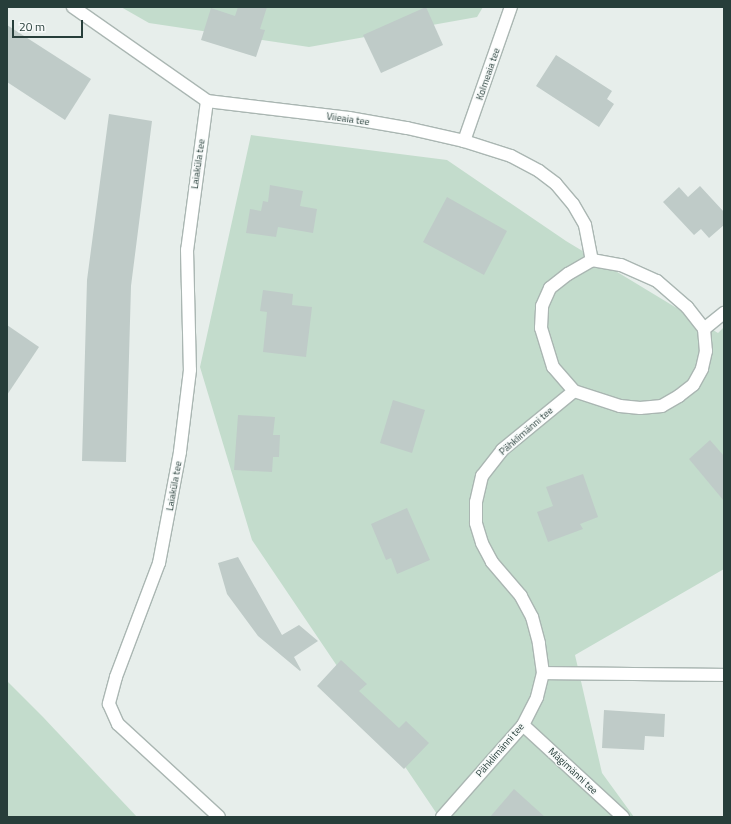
<!DOCTYPE html>
<html>
<head>
<meta charset="utf-8">
<style>
  body { margin:0 }
  #map { position:relative; width:731px; height:824px; overflow:hidden; background:#e7eeeb; font-family:"Titillium Web",sans-serif }
  div>[style] { position:absolute }
  .green>* { inset:0; background:#c3dccc }
  .building>* { inset:0; background:#bfcbc8 }
  .roads { filter:drop-shadow(1px 0 #aab6b2) drop-shadow(-1px 0 #aab6b2) drop-shadow(0 1px #aab6b2) drop-shadow(0 -1px #aab6b2) }
  .minor>* { height:12px; margin:-6px; padding:0 6px; transform-origin:6px; border-radius:6px; background:#fff }
  span { translate:-50% -50%; white-space:nowrap; text-align:center; line-height:1.15; -webkit-text-stroke:3px #f7faf9; paint-order:stroke }
  .street-label { font-size:10px; color:#273e3a }
  .frame { position:absolute; inset:0; border:8px solid #273e3a; pointer-events:none }
  .scale { position:absolute; left:12px; top:20px; width:71px; height:18px; box-sizing:border-box; border:2px solid #273e3a; border-top:0; padding-left:5px; font-size:12px; line-height:14px; white-space:nowrap; color:#273e3a; -webkit-text-stroke:3px #f7faf9; paint-order:stroke }
</style>
</head>
<body>
<div id="map">
  <div class="green">
    <i style="clip-path:polygon(121px 7px,483px 7px,477px 17px,309px 47px,149px 23px)"></i>
    <i style="clip-path:polygon(251px 135px,447px 160px,566px 241px,718px 333px,724px 327px,724px 569px,575px 655px,602px 773px,634px 817px,439px 817px,252px 540px,200px 367px)"></i>
    <i style="clip-path:polygon(7px 681px,43px 717px,137px 817px,7px 817px)"></i>
  </div>
  <div class="building">
    <i style="clip-path:polygon(238px 7px,267px 7px,260px 29px,265px 30px,256px 57px,201px 40px,211px 8px,235px 16px)"></i>
    <i style="clip-path:polygon(426px 7px,443px 45px,381px 73px,363px 35px)"></i>
    <i style="clip-path:polygon(7px 25px,91px 79px,65px 120px,7px 82px)"></i>
    <i style="clip-path:polygon(556px 55px,612px 91px,607px 99px,614px 104px,599px 127px,536px 86px)"></i>
    <i style="clip-path:polygon(109px 114px,152px 121px,131px 286px,126px 462px,82px 461px,87px 280px)"></i>
    <i style="clip-path:polygon(270px 185px,303px 191px,300px 206px,317px 209px,313px 233px,278px 227px,276px 237px,246px 233px,250px 209px,261px 211px,263px 201px,268px 202px)"></i>
    <i style="clip-path:polygon(700px 186px,724px 212px,724px 225px,709px 238px,701px 229px,694px 235px,663px 202px,679px 187px,688px 197px)"></i>
    <i style="clip-path:polygon(447px 197px,507px 231px,484px 275px,423px 242px)"></i>
    <i style="clip-path:polygon(263px 290px,293px 294px,292px 305px,312px 307px,306px 357px,263px 352px,267px 312px,260px 311px)"></i>
    <i style="clip-path:polygon(7px 325px,39px 347px,7px 395px)"></i>
    <i style="clip-path:polygon(393px 400px,425px 410px,412px 453px,380px 443px)"></i>
    <i style="clip-path:polygon(238px 415px,275px 417px,273px 435px,280px 435px,279px 457px,273px 457px,272px 472px,234px 470px)"></i>
    <i style="clip-path:polygon(710px 440px,724px 456px,724px 501px,689px 459px)"></i>
    <i style="clip-path:polygon(583px 474px,598px 517px,580px 524px,583px 529px,548px 542px,537px 512px,553px 506px,546px 487px)"></i>
    <i style="clip-path:polygon(407px 508px,430px 560px,397px 574px,391px 558px,386px 560px,371px 524px)"></i>
    <i style="clip-path:polygon(238px 557px,282px 635px,299px 625px,318px 641px,294px 657px,301px 670px,300px 671px,258px 636px,227px 594px,218px 563px)"></i>
    <i style="clip-path:polygon(341px 660px,367px 684px,359px 691px,399px 728px,406px 721px,429px 743px,404px 769px,317px 686px)"></i>
    <i style="clip-path:polygon(604px 710px,665px 714px,664px 737px,645px 736px,644px 750px,602px 748px)"></i>
    <i style="clip-path:polygon(514px 789px,545px 817px,490px 817px)"></i>
  </div>
  <div class="roads">
    <div class="minor">
      <i style="left:73px;top:7px;width:164px;rotate:35deg"></i>
      <i style="left:207px;top:101px;width:143px;rotate:6.8deg"></i>
      <i style="left:349px;top:118px;width:59px;rotate:9.8deg"></i>
      <i style="left:407px;top:128px;width:58px;rotate:12.8deg"></i>
      <i style="left:464px;top:141px;width:49px;rotate:17.7deg"></i>
      <i style="left:511px;top:156px;width:32px;rotate:28deg"></i>
      <i style="left:539px;top:171px;width:21px;rotate:37deg"></i>
      <i style="left:556px;top:184px;width:26px;rotate:50deg"></i>
      <i style="left:573px;top:204px;width:24px;rotate:60deg"></i>
      <i style="left:585px;top:225px;width:36px;rotate:79deg"></i>
      <i style="left:207px;top:101px;width:150px;rotate:97.6deg"></i>
      <i style="left:187px;top:250px;width:120px;rotate:88.6deg"></i>
      <i style="left:190px;top:370px;width:83px;rotate:97deg"></i>
      <i style="left:180px;top:452px;width:113px;rotate:100.7deg"></i>
      <i style="left:159px;top:563px;width:122px;rotate:110.7deg"></i>
      <i style="left:116px;top:677px;width:28px;rotate:105deg"></i>
      <i style="left:109px;top:704px;width:22px;rotate:66deg"></i>
      <i style="left:118px;top:724px;width:137px;rotate:42.6deg"></i>
      <i style="left:464px;top:141px;width:142px;rotate:-70.7deg"></i>
      <i style="left:592px;top:260px;width:29px;rotate:10deg"></i>
      <i style="left:621px;top:265px;width:39px;rotate:24deg"></i>
      <i style="left:657px;top:281px;width:40px;rotate:41deg"></i>
      <i style="left:687px;top:307px;width:28px;rotate:52deg"></i>
      <i style="left:704px;top:329px;width:22px;rotate:85deg"></i>
      <i style="left:706px;top:351px;width:18px;rotate:103deg"></i>
      <i style="left:702px;top:369px;width:18px;rotate:119deg"></i>
      <i style="left:693px;top:385px;width:18px;rotate:142deg"></i>
      <i style="left:679px;top:396px;width:20px;rotate:150deg"></i>
      <i style="left:662px;top:406px;width:22px;rotate:175deg"></i>
      <i style="left:640px;top:408px;width:20px;rotate:-174deg"></i>
      <i style="left:620px;top:406px;width:48px;rotate:-161.9deg"></i>
      <i style="left:574px;top:391px;width:32px;rotate:-131deg"></i>
      <i style="left:553px;top:367px;width:41px;rotate:-107.1deg"></i>
      <i style="left:541px;top:328px;width:22px;rotate:-87deg"></i>
      <i style="left:542px;top:306px;width:20px;rotate:-66deg"></i>
      <i style="left:550px;top:288px;width:23px;rotate:-38deg"></i>
      <i style="left:568px;top:274px;width:28px;rotate:-30deg"></i>
      <i style="left:704px;top:329px;width:26px;rotate:-39deg"></i>
      <i style="left:543px;top:673px;width:181px;rotate:0.6deg"></i>
      <i style="left:523px;top:725px;width:136px;rotate:42.6deg"></i>
      <i style="left:442px;top:817px;width:123px;rotate:-48.6deg"></i>
      <i style="left:523px;top:725px;width:31px;rotate:-63deg"></i>
      <i style="left:537px;top:697px;width:25px;rotate:-76deg"></i>
      <i style="left:543px;top:673px;width:30px;rotate:-98deg"></i>
      <i style="left:539px;top:643px;width:27px;rotate:-105deg"></i>
      <i style="left:532px;top:617px;width:24px;rotate:-118deg"></i>
      <i style="left:521px;top:596px;width:45px;rotate:-130.5deg"></i>
      <i style="left:492px;top:562px;width:21px;rotate:-118deg"></i>
      <i style="left:482px;top:543px;width:21px;rotate:-107deg"></i>
      <i style="left:476px;top:523px;width:21px;rotate:-90deg"></i>
      <i style="left:476px;top:502px;width:27px;rotate:-77deg"></i>
      <i style="left:482px;top:476px;width:33px;rotate:-52deg"></i>
      <i style="left:502px;top:450px;width:93px;rotate:-39.3deg"></i>
    </div>
  </div>
  <div class="street-label">
    <span style="left:488px;top:74px;rotate:-71deg">Kolmeaia tee</span>
    <span style="left:348px;top:119px;rotate:8deg">Viieaia tee</span>
    <span style="left:198px;top:164px;rotate:-82deg">Laiaküla tee</span>
    <span style="left:526px;top:431px;rotate:-41deg">Pähklimänni tee</span>
    <span style="left:174px;top:486px;rotate:-80deg">Laiaküla tee</span>
    <span style="left:500px;top:750px;rotate:-49deg">Pähklimänni tee</span>
    <span style="left:573px;top:771px;rotate:43deg">Mägimänni tee</span>
  </div>
  <div class="frame"></div>
  <div class="scale">20 m</div>
</div>
</body>
</html>
